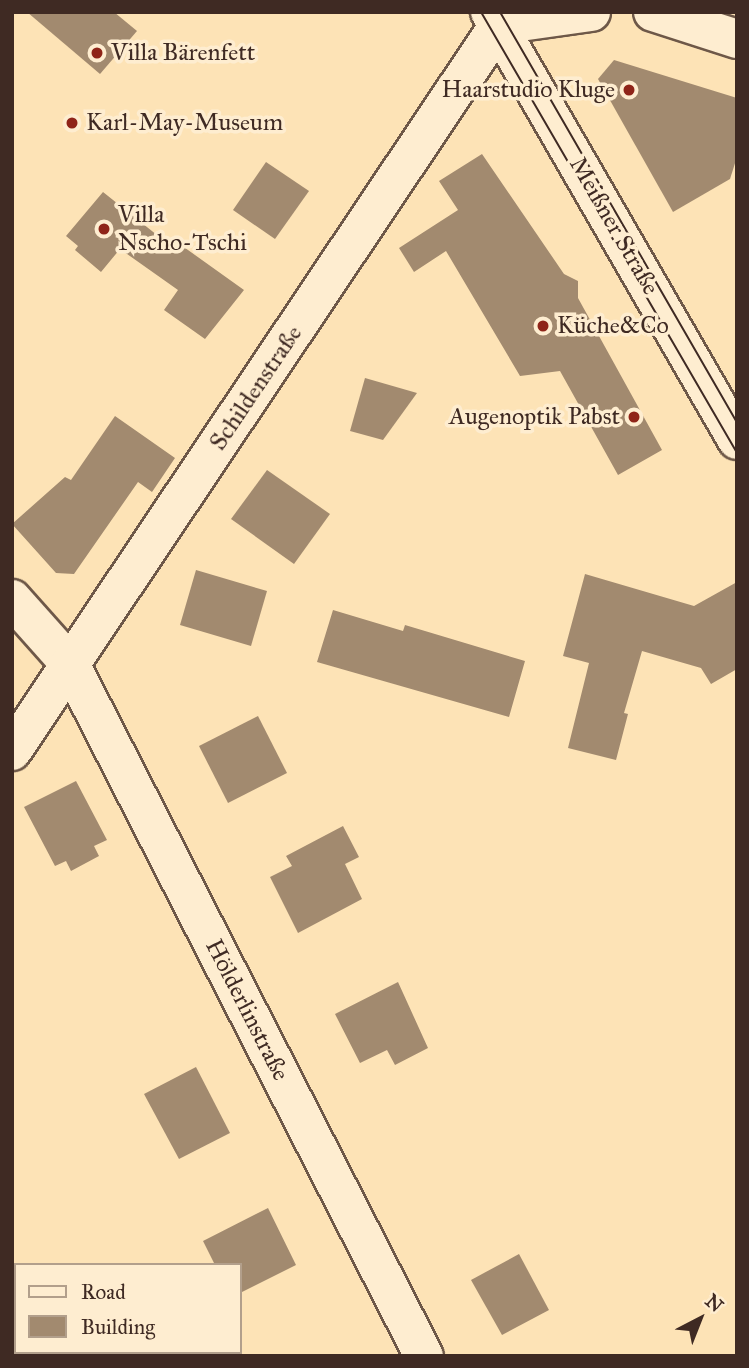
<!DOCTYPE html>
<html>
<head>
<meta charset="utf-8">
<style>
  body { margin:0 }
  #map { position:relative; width:749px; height:1368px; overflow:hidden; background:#fde3b6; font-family:"IM FELL Great Primer",serif }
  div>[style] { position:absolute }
  .building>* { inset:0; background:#a28a6f }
  .roads { filter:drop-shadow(2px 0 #6e5848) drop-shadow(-2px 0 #6e5848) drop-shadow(0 2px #6e5848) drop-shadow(0 -2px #6e5848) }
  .minor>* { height:38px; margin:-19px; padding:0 19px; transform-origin:19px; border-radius:19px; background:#feedd0 }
  .tertiary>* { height:38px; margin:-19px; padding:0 19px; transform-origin:19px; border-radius:19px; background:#feedd0 }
  .secondary>* { height:38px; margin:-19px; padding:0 19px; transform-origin:19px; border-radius:19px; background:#feedd0 }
  .tram>* { height:2px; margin:-1px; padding:0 1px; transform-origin:1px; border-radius:1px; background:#3f2a23 }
  .dots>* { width:19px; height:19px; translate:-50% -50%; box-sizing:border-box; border:4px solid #feedd0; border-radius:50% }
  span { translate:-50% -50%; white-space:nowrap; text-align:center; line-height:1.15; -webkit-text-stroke:7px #feedd0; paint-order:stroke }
  .poi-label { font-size:24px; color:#3f2a23 }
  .left { translate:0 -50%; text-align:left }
  .right { translate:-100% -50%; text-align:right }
  .street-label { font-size:24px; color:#3f2a23 }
  .frame { position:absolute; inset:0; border:14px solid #3f2a23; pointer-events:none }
  .legend { position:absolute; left:14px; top:1263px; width:228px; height:91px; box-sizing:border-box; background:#feedd0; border:2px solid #b29f8b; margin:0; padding:9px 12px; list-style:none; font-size:21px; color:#3f2a23 }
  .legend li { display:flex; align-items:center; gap:14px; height:35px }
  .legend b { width:35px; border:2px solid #b29f8b }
  .north { position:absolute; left:665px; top:1284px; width:70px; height:70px; -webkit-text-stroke:5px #feedd0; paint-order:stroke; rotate:42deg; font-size:19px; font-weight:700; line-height:28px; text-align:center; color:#3f2a23 }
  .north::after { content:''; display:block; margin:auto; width:24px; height:32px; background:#3f2a23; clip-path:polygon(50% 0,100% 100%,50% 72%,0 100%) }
</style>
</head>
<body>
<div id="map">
  <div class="building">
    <i style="clip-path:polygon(27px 12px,114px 12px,137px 31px,100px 74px)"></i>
    <i style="clip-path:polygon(614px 60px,737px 98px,737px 157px,730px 179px,673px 212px,598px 79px)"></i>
    <i style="clip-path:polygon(482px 154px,564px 274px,578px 281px,578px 298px,662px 450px,618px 475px,560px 371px,520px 376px,446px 251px,414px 272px,399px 248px,458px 210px,439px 181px)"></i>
    <i style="clip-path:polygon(266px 162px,309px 191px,275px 239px,233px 210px)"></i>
    <i style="clip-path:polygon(103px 192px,177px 251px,181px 245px,244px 290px,205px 339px,164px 310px,178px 290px,120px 249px,101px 272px,75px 250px,78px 246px,66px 236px)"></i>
    <i style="clip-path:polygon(365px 378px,417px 393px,383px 440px,350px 431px)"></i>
    <i style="clip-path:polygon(115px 416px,175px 458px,152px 492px,138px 482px,74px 574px,56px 573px,12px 524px,65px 477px,71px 480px)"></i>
    <i style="clip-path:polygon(267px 470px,330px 514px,294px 564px,231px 519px)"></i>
    <i style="clip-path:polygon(196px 570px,267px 591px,251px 646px,180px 625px)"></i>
    <i style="clip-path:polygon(585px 574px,694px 606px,737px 582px,737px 669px,711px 684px,701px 668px,642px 651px,624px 713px,628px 714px,616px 760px,568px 748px,589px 663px,563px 656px)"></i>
    <i style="clip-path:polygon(333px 610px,403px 631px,405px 625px,525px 661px,509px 717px,317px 662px)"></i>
    <i style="clip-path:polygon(258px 716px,287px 773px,228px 803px,199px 746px)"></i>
    <i style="clip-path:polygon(76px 781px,107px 840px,94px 846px,99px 856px,71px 871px,66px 861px,55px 866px,24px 807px)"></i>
    <i style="clip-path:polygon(343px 826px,359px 857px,345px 864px,362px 899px,298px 933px,270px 877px,292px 866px,286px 856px)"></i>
    <i style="clip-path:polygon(398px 982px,428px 1048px,395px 1065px,387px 1050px,360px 1063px,335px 1014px)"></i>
    <i style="clip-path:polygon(196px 1067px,230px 1133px,179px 1159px,144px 1094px)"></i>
    <i style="clip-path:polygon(268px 1208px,296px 1265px,240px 1293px,240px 1265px,215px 1265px,203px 1241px)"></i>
    <i style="clip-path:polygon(519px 1254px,549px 1310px,502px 1335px,471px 1280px)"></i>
  </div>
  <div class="roads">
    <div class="minor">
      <i style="left:501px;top:12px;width:13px;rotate:99deg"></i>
      <i style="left:499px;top:25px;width:93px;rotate:-8deg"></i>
      <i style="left:653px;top:12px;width:88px;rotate:17.8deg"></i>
      <i style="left:12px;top:599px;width:87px;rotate:48.3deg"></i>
      <i style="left:70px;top:664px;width:777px;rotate:62.91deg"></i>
    </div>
    <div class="tertiary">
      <i style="left:12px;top:751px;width:874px;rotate:-56.15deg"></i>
    </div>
    <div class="secondary">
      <i style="left:490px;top:12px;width:494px;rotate:60deg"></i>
    </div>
  </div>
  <div class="tram">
    <i style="left:481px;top:12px;width:510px;rotate:59.86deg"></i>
    <i style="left:500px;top:12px;width:474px;rotate:60deg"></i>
  </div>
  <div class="dots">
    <i style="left:97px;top:53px;background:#8f2418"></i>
    <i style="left:629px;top:90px;background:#8f2418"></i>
    <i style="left:72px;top:123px;background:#8f2418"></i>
    <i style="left:104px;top:229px;background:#8f2418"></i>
    <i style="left:543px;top:326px;background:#8f2418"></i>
    <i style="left:634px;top:417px;background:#8f2418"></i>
  </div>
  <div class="poi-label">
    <span class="left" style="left:111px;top:53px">Villa Bärenfett</span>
    <span class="right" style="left:615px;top:90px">Haarstudio Kluge</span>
    <span class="left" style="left:86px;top:123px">Karl-May-Museum</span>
    <span class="left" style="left:118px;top:229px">Villa<br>Nscho-Tschi</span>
    <span class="left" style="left:557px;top:326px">Küche&amp;Co</span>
    <span class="right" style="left:620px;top:417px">Augenoptik Pabst</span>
  </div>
  <div class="street-label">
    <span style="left:614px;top:226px;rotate:60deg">Meißner Straße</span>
    <span style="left:256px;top:388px;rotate:-56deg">Schildenstraße</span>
    <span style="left:247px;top:1010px;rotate:63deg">Hölderlinstraße</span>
  </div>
  <div class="frame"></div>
  <ul class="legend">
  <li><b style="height:9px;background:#feedd0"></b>Road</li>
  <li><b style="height:19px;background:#a28a6f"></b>Building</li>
  </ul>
  <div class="north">N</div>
</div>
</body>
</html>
